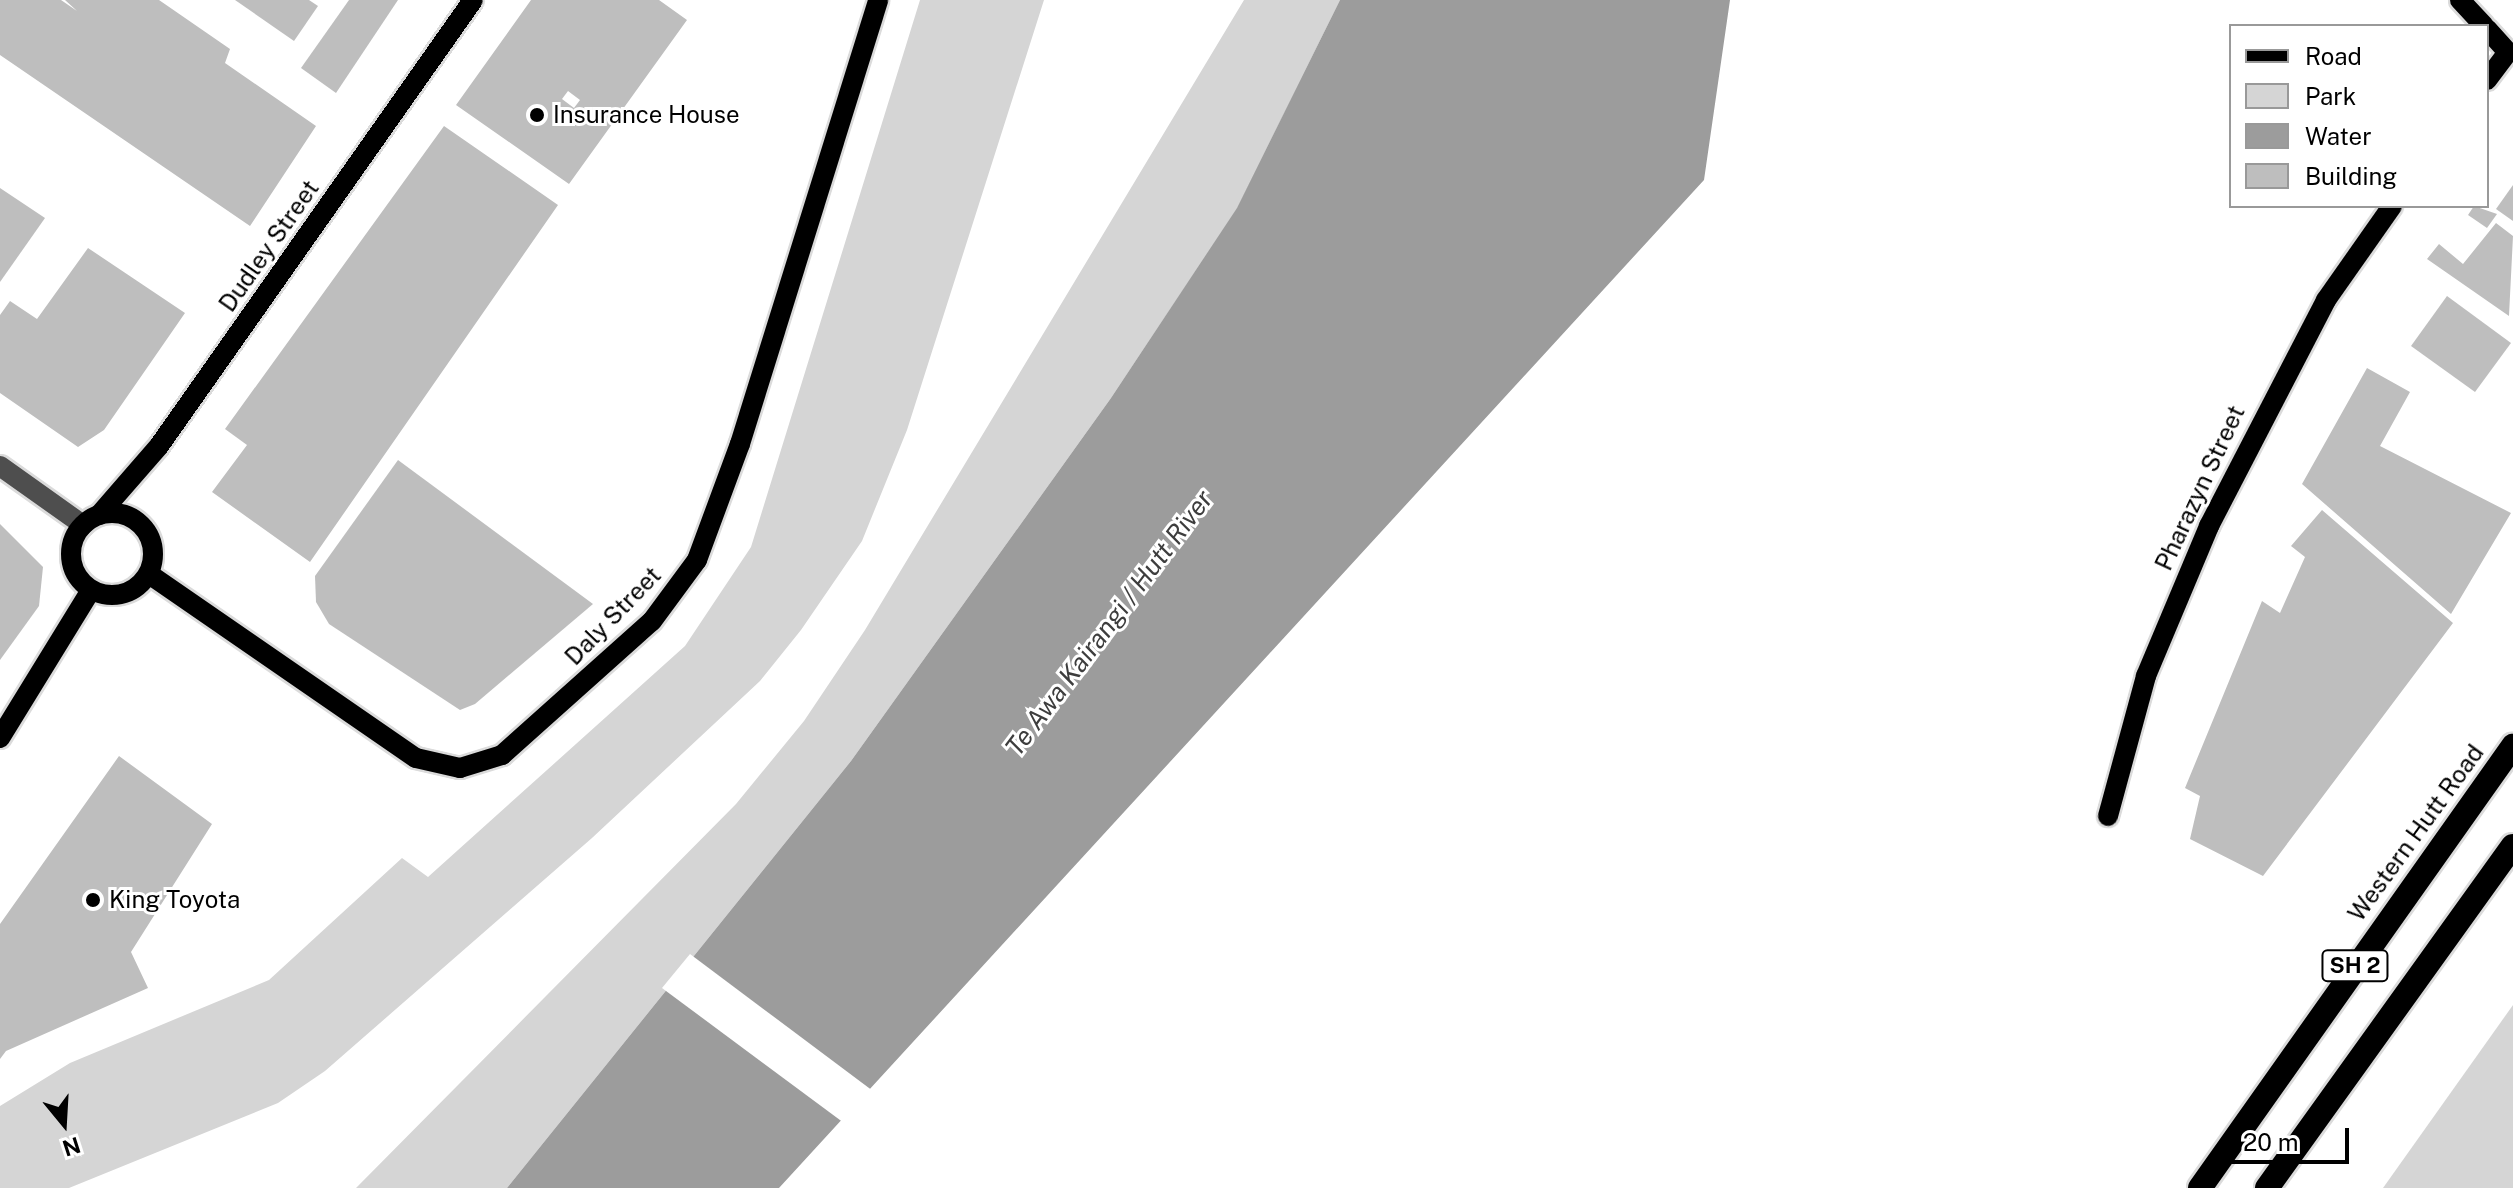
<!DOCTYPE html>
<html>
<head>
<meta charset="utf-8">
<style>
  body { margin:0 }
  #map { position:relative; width:2513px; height:1188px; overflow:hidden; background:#fff; font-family:"Public Sans",sans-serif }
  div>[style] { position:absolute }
  .green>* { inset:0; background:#d5d5d5 }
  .water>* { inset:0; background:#9c9c9c }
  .pier>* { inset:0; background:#fff }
  .building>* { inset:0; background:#bebebe }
  .roads { filter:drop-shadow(2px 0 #dbdbdb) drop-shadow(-2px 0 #dbdbdb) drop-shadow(0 2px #dbdbdb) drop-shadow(0 -2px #dbdbdb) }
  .minor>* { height:20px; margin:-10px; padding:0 10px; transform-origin:10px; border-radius:10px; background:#4e4e4e }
  .major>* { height:20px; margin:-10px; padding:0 10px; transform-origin:10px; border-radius:10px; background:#000 }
  .major>.ring { margin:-10px; padding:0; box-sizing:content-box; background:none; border:20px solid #000; border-radius:50% }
  .highway>* { height:24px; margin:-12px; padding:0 12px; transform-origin:12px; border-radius:12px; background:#000 }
  .dots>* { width:22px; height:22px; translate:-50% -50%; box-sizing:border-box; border:4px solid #fff; border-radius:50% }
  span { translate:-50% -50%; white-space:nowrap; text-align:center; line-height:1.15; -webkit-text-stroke:6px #fff; paint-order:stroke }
  .shield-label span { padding:2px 6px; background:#fff; border:2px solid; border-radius:6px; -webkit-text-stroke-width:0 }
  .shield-label { font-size:22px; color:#000; font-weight:700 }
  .poi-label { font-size:24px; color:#000 }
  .left { translate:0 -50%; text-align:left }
  .street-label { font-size:24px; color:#000 }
  .water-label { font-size:26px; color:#3d3d3d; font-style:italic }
  .legend { position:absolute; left:2229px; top:24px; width:260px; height:184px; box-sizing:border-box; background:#fff; border:2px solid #999; margin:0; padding:10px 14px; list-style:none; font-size:24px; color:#000 }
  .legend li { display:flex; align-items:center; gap:16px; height:40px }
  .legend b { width:40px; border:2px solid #999 }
  .north { position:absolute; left:24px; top:1084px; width:80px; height:80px; -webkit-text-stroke:6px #fff; paint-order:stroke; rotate:162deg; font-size:22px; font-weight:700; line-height:32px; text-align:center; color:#000 }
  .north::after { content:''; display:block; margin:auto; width:28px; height:36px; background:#000; clip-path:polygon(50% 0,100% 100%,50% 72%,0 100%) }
  .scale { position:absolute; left:2229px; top:1128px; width:120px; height:36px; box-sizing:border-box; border:4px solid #000; border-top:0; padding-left:10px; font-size:24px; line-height:28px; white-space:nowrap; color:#000; -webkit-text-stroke:6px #fff; paint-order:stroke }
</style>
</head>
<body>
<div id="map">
  <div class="green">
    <i style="clip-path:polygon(920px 0,1044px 0,907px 430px,862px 541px,801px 630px,760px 681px,592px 838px,325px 1071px,278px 1103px,69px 1188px,0 1188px,0 1106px,70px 1063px,269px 980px,402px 858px,428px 877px,685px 646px,751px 547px)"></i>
    <i style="clip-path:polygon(1244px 0,1340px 0,1237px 209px,1111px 398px,851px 761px,507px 1188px,356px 1188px,736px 804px,804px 721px,865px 630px)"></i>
    <i style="clip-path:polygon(2513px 1005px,2513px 1188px,2383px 1188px)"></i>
  </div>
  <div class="water">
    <i style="clip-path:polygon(1340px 0,1730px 0,1704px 180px,779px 1188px,507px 1188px,851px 761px,1111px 398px,1237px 208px)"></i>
  </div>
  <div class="pier">
    <i style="clip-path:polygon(690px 954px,873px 1091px,844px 1123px,662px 988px)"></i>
  </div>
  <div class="building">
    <i style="clip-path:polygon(0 0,61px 0,77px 11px,65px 0,159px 0,230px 49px,225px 63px,316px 126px,250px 226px,0 55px)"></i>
    <i style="clip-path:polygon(235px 0,309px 0,318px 6px,294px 41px)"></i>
    <i style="clip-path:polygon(349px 0,398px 0,336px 93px,301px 68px)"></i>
    <i style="clip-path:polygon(evenodd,531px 0,659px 0,687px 20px,569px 184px,456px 105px,531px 0,568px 91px,580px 100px,574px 108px,562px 99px,568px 91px)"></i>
    <i style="clip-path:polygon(444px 126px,558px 205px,310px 562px,212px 492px,247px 445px,225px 429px)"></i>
    <i style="clip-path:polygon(2513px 185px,2513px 221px,2496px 209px)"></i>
    <i style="clip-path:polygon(0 188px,45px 218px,0 282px)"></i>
    <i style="clip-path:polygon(2474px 206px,2497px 214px,2487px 228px,2468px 215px)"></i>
    <i style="clip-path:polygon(2496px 223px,2513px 236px,2509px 316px,2427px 259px,2439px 244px,2463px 264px)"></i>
    <i style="clip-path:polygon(88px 248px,185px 313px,104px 430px,78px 447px,0 393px,0 315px,10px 301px,37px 319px)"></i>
    <i style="clip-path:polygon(2447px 296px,2511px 343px,2475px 392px,2411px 346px)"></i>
    <i style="clip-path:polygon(2367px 368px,2410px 392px,2380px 446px,2511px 513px,2451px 614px,2302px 484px)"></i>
    <i style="clip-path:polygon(398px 460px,593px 604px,475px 704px,460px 710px,329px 624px,316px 602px,315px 576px)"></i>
    <i style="clip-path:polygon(2322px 510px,2453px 623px,2263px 876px,2190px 839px,2200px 796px,2185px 788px,2262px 601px,2280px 613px,2305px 557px,2291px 546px)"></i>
    <i style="clip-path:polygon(0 524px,43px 567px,39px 606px,0 660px)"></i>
    <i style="clip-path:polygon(119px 756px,212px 824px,131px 952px,148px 988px,6px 1051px,0 1059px,0 924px)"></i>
  </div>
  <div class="roads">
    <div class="minor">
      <i style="left:0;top:466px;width:102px;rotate:35.4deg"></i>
    </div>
    <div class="major">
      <i style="left:2460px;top:0;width:35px;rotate:47deg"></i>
      <i style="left:2487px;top:29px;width:31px;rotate:48deg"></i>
      <i style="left:2508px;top:52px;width:35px;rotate:127deg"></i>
      <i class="ring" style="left:71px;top:513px;width:62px;height:62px"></i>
      <i style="left:99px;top:515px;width:91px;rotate:-49deg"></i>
      <i style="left:159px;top:446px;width:545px;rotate:-54.85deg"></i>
      <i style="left:149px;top:574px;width:324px;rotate:34.6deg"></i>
      <i style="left:416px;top:758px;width:45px;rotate:12.8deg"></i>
      <i style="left:460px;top:768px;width:44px;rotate:-17.2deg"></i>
      <i style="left:502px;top:755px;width:201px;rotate:-41.8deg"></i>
      <i style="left:652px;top:621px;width:76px;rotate:-53.6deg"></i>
      <i style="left:697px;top:560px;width:124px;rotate:-69.7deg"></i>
      <i style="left:740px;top:444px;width:465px;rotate:-72.7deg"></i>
      <i style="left:0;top:738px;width:174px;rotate:-58.4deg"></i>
      <i style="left:2108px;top:816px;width:145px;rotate:-74.8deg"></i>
      <i style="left:2146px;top:676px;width:163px;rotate:-67.2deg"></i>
      <i style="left:2209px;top:526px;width:254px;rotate:-62.6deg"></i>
      <i style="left:2326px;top:300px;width:115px;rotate:-54.9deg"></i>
    </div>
    <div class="highway">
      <i style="left:2200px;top:1188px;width:542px;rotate:-54.7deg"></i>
      <i style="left:2267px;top:1188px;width:421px;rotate:-54.3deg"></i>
    </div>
  </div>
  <div class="dots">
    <i style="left:537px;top:115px;background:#000"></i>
    <i style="left:93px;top:900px;background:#000"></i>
  </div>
  <div class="shield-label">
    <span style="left:2355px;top:966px">SH 2</span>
  </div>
  <div class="poi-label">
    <span class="left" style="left:553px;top:115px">Insurance House</span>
    <span class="left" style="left:109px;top:900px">King Toyota</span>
  </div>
  <div class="street-label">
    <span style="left:269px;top:246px;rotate:-55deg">Dudley Street</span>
    <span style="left:2200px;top:488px;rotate:-65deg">Pharazyn Street</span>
    <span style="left:613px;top:616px;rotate:-46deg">Daly Street</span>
    <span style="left:2416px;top:833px;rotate:-54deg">Western Hutt Road</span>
  </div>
  <div class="water-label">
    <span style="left:1109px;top:623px;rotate:-53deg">Te Awa Kairangi / Hutt River</span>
  </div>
  <ul class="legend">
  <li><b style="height:10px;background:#000"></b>Road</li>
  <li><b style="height:22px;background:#d5d5d5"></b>Park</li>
  <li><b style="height:22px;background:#9c9c9c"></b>Water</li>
  <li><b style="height:22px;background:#bebebe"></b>Building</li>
  </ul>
  <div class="north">N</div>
  <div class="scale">20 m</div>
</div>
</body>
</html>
